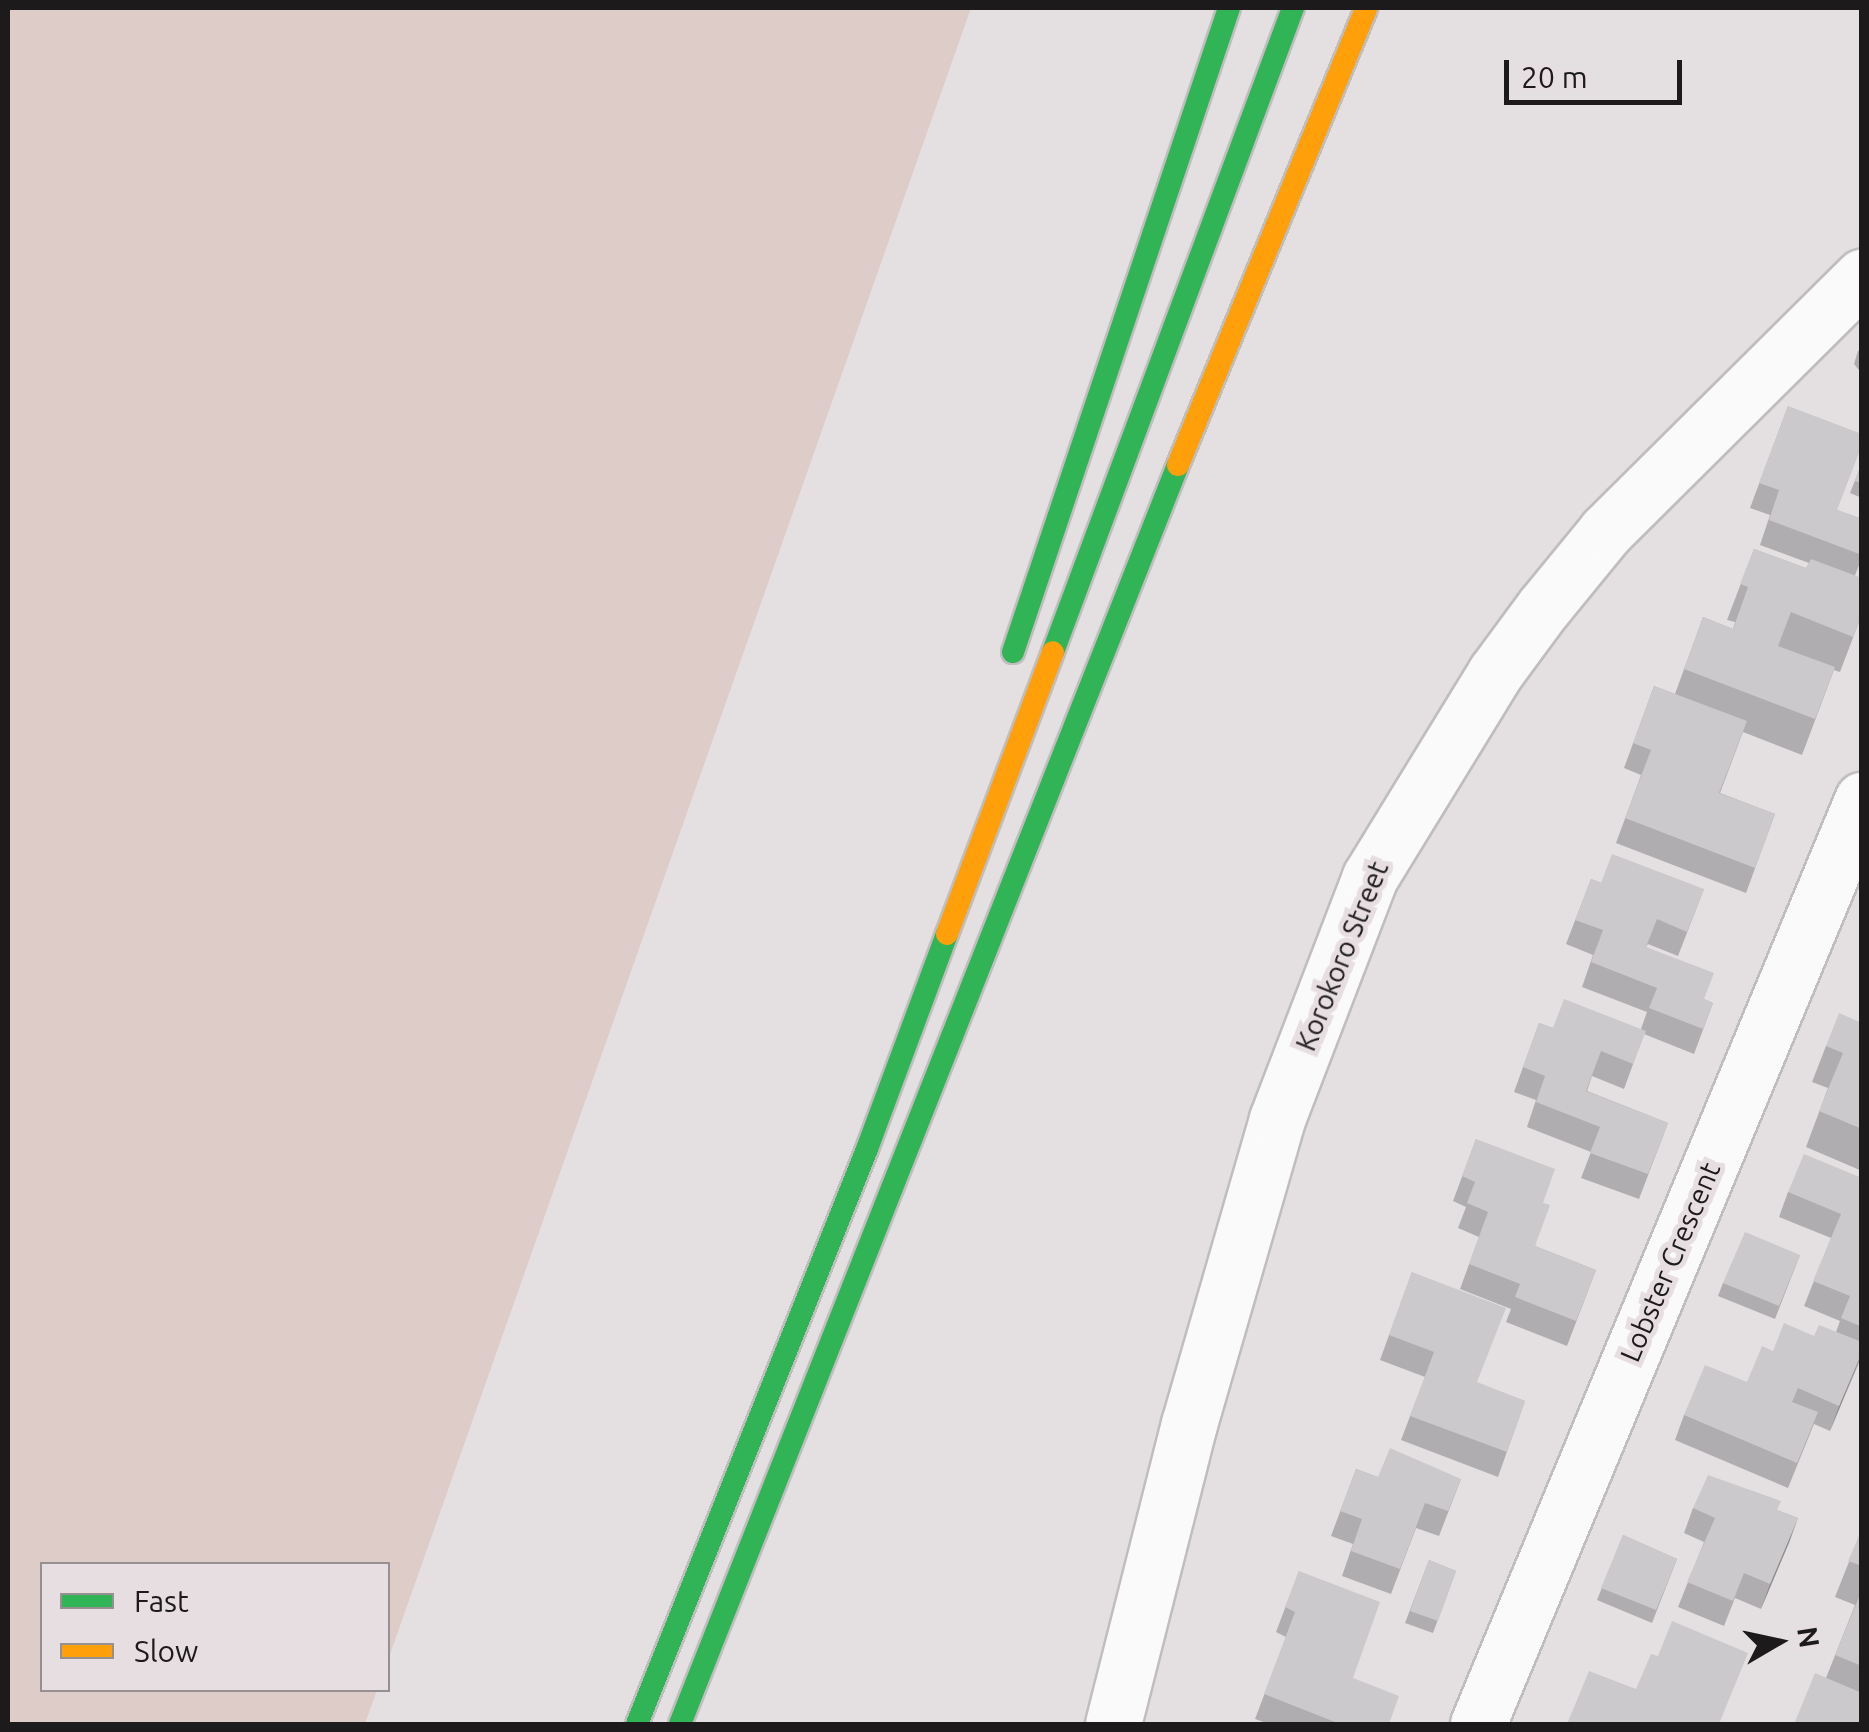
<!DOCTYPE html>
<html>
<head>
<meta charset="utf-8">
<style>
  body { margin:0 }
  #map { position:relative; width:1869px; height:1732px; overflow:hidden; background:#e4e0e2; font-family:Ubuntu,sans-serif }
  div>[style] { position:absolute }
  .green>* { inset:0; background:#deccc9 }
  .roads { filter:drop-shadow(2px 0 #c0bdbf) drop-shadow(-2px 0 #c0bdbf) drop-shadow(0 2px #c0bdbf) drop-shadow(0 -2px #c0bdbf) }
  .street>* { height:55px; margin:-27.5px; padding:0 27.5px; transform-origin:27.5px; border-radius:27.5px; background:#fbfafb }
  .fast>* { height:22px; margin:-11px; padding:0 11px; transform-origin:11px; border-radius:11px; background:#30b455 }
  .slow>* { height:22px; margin:-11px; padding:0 11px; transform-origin:11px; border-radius:11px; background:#ff9f0a }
  .wall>* { inset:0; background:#afadaf }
  .shaded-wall>* { inset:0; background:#8e8d8e }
  .building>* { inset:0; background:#cbc9cb }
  span { translate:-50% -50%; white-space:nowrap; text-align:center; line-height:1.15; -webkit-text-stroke:10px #e6dee1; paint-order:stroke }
  .street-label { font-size:28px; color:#1d1a1b }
  .frame { position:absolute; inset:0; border:10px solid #1d1a1b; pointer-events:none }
  .legend { position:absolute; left:40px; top:1562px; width:350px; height:130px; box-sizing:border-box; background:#e6dee1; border:2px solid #969092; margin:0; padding:12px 18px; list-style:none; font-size:30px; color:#1d1a1b }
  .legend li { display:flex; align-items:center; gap:20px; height:50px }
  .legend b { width:50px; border:2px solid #969092 }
  .north { position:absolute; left:1729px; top:1592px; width:100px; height:100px; -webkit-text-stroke:8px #e6dee1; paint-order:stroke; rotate:81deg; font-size:28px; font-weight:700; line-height:40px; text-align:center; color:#1d1a1b }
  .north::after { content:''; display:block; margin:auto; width:35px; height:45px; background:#1d1a1b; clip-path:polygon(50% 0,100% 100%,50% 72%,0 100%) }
  .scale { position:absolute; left:1504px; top:60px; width:178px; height:45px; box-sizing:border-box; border:5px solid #1d1a1b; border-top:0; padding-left:12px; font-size:30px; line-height:35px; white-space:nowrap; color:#1d1a1b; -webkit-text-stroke:8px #e6dee1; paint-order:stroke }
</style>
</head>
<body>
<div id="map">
  <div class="green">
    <i style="clip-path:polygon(8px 8px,971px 8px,388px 1660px,388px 1564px,42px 1564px,42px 1690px,377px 1690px,365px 1724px,8px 1724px)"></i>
  </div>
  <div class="roads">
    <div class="street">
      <i style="left:1113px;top:1724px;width:309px;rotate:-75.8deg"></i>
      <i style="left:1189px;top:1424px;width:317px;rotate:-73.9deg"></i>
      <i style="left:1277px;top:1119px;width:259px;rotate:-69deg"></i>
      <i style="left:1370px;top:877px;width:239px;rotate:-58.5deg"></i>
      <i style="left:1495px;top:673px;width:81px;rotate:-53.6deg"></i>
      <i style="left:1543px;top:608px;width:99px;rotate:-50.7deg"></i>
      <i style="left:1606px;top:531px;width:361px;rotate:-44.8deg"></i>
      <i style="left:1478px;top:1724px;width:1001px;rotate:-67.43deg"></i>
    </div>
    <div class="fast">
      <i style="left:1013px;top:652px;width:679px;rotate:-71.46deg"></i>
      <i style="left:1053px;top:652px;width:687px;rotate:-69.56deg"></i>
      <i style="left:637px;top:1724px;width:619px;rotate:-68.2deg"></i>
      <i style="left:867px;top:1149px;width:229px;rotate:-69.6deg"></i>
      <i style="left:680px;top:1724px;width:1354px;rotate:-68.42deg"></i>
    </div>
    <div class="slow">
      <i style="left:1178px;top:465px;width:494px;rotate:-67.6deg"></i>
      <i style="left:947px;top:934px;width:301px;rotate:-69.4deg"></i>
    </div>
  </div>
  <div class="wall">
    <i style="clip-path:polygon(1862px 349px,1862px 374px,1854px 364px,1858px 351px)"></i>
    <i style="clip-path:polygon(1788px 406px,1837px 510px,1862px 519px,1862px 558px,1855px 575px,1862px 614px,1840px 672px,1834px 670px,1802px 755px,1743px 732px,1720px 793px,1775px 814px,1746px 893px,1616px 843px,1641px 775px,1624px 768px,1654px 686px,1675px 694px,1703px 617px,1733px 629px,1735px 622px,1727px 620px,1754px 549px,1806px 568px,1809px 563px,1760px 545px,1770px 515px,1750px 508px)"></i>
    <i style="clip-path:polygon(1862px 463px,1862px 498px,1850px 493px)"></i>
    <i style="clip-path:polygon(1591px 879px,1601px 883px,1704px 889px,1678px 956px,1648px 944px,1646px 947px,1704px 999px,1713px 1003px,1694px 1054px,1644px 1034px,1624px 1089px,1592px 1076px,1587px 1091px,1668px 1123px,1639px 1199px,1581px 1178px,1591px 1152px,1527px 1127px,1536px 1100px,1514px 1092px,1539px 1023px,1553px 1028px,1641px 1029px,1647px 1012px,1582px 987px,1593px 955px,1566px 944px)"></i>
    <i style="clip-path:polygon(1862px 1023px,1862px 1171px,1806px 1147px,1828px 1088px,1812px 1082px,1826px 1046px)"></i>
    <i style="clip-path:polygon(1476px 1139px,1543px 1203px,1535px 1246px,1596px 1270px,1567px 1346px,1506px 1322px,1511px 1309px,1460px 1289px,1479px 1237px,1458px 1228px,1466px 1207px,1453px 1201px)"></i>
    <i style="clip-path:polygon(1862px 1178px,1862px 1356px,1830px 1431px,1814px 1424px,1788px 1488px,1675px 1440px,1684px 1415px,1747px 1382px,1773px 1351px,1814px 1336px,1836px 1332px,1840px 1321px,1804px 1306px,1831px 1238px,1779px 1217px,1788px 1192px)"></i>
    <i style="clip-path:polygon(1800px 1255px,1775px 1319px,1718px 1296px,1723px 1283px)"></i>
    <i style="clip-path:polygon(1412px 1272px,1477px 1383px,1525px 1401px,1498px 1477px,1401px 1440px,1425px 1377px,1380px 1360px)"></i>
    <i style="clip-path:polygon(1356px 1469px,1378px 1477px,1461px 1479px,1439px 1536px,1416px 1528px,1391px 1594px,1342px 1576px,1353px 1544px,1331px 1536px)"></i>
    <i style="clip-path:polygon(1693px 1508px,1777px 1510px,1798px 1518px,1761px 1609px,1735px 1598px,1724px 1626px,1678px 1607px,1704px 1542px,1684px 1533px)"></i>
    <i style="clip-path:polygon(1862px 1529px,1862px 1724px,1826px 1678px,1855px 1605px,1835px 1597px)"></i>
    <i style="clip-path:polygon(1623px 1535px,1677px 1559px,1652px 1623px,1597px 1600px)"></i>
    <i style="clip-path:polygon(1429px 1560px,1456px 1571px,1433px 1633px,1405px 1623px)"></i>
    <i style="clip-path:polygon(1299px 1571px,1353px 1678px,1389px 1724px,1269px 1724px,1255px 1719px,1286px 1637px,1276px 1632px)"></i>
  </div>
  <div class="shaded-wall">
    <i style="clip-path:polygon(1862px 1352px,1856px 1368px,1830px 1431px,1839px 1406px)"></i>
    <i style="clip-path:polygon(1798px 1518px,1789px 1543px,1761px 1609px,1770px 1584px)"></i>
  </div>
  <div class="building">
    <i style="clip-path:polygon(1788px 406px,1862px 434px,1862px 445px,1837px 510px,1862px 519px,1862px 555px,1769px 520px,1779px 490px,1759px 483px)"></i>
    <i style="clip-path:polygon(1862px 463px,1862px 483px,1855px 481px)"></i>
    <i style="clip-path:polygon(1754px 549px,1806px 568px,1811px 559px,1862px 578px,1862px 614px,1853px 637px,1791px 612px,1778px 646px,1835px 667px,1815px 719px,1684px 669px,1703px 617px,1733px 629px,1748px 587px,1740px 584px)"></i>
    <i style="clip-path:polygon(1654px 686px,1747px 721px,1719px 793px,1775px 814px,1755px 868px,1625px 818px,1651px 750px,1633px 743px)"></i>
    <i style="clip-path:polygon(1612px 854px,1704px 889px,1687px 932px,1657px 919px,1646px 947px,1714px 973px,1704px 999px,1713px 1003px,1703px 1029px,1649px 1008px,1657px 988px,1591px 962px,1603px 930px,1575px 920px,1591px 879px,1601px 883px)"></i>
    <i style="clip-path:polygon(1564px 999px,1646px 1031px,1633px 1064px,1601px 1051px,1586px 1091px,1668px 1123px,1648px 1174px,1590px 1153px,1600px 1127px,1536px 1102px,1545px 1076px,1523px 1067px,1539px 1023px,1553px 1028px)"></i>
    <i style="clip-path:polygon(1839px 1013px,1862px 1023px,1862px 1129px,1819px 1111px,1843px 1053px,1826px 1046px)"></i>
    <i style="clip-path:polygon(1476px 1139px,1555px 1169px,1543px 1203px,1550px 1205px,1535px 1246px,1596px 1270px,1576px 1321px,1515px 1297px,1520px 1284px,1469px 1264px,1488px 1212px,1467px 1203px,1475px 1182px,1462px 1176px)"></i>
    <i style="clip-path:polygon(1804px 1154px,1862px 1178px,1862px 1327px,1841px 1318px,1850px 1296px,1813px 1281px,1841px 1214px,1788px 1192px)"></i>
    <i style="clip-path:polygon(1745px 1232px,1800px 1255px,1779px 1306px,1723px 1283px)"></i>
    <i style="clip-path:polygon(1412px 1272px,1506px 1308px,1477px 1382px,1525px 1401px,1507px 1452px,1410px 1416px,1434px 1352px,1389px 1335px)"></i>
    <i style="clip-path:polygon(1784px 1323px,1814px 1336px,1819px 1325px,1862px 1342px,1862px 1352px,1839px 1406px,1798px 1388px,1792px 1402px,1818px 1412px,1797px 1463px,1684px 1415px,1705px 1365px,1747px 1382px,1762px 1346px,1773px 1351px)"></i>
    <i style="clip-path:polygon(1390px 1448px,1461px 1479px,1448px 1511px,1425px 1503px,1400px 1569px,1351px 1551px,1362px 1519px,1340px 1511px,1356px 1469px,1378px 1477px)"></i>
    <i style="clip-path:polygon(1708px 1475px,1781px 1501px,1777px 1510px,1798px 1518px,1770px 1584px,1744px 1573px,1733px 1601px,1687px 1582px,1715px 1518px,1693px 1508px)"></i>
    <i style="clip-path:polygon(1862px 1529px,1862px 1566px,1848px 1561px)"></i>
    <i style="clip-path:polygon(1623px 1535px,1677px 1559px,1656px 1610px,1601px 1588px)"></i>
    <i style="clip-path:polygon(1429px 1560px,1456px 1571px,1438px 1621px,1410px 1611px)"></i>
    <i style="clip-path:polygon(1299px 1571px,1380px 1602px,1353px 1678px,1399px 1696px,1389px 1724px,1334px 1724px,1335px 1722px,1264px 1694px,1295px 1612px,1285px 1607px)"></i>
    <i style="clip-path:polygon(1862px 1590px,1862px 1666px,1835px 1655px)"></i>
    <i style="clip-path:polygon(1672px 1621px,1748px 1653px,1719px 1724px,1567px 1724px,1589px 1671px,1636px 1689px,1651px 1654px,1658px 1656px)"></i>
    <i style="clip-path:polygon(1815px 1673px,1862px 1693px,1862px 1724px,1794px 1724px)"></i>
  </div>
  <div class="street-label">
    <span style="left:1342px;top:956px;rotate:-68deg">Korokoro Street</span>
    <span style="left:1670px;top:1262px;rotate:-67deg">Lobster Crescent</span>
  </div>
  <div class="frame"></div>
  <ul class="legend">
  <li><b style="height:12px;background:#30b455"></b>Fast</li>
  <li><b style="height:12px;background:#ff9f0a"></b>Slow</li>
  </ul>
  <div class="north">N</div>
  <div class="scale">20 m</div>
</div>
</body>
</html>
